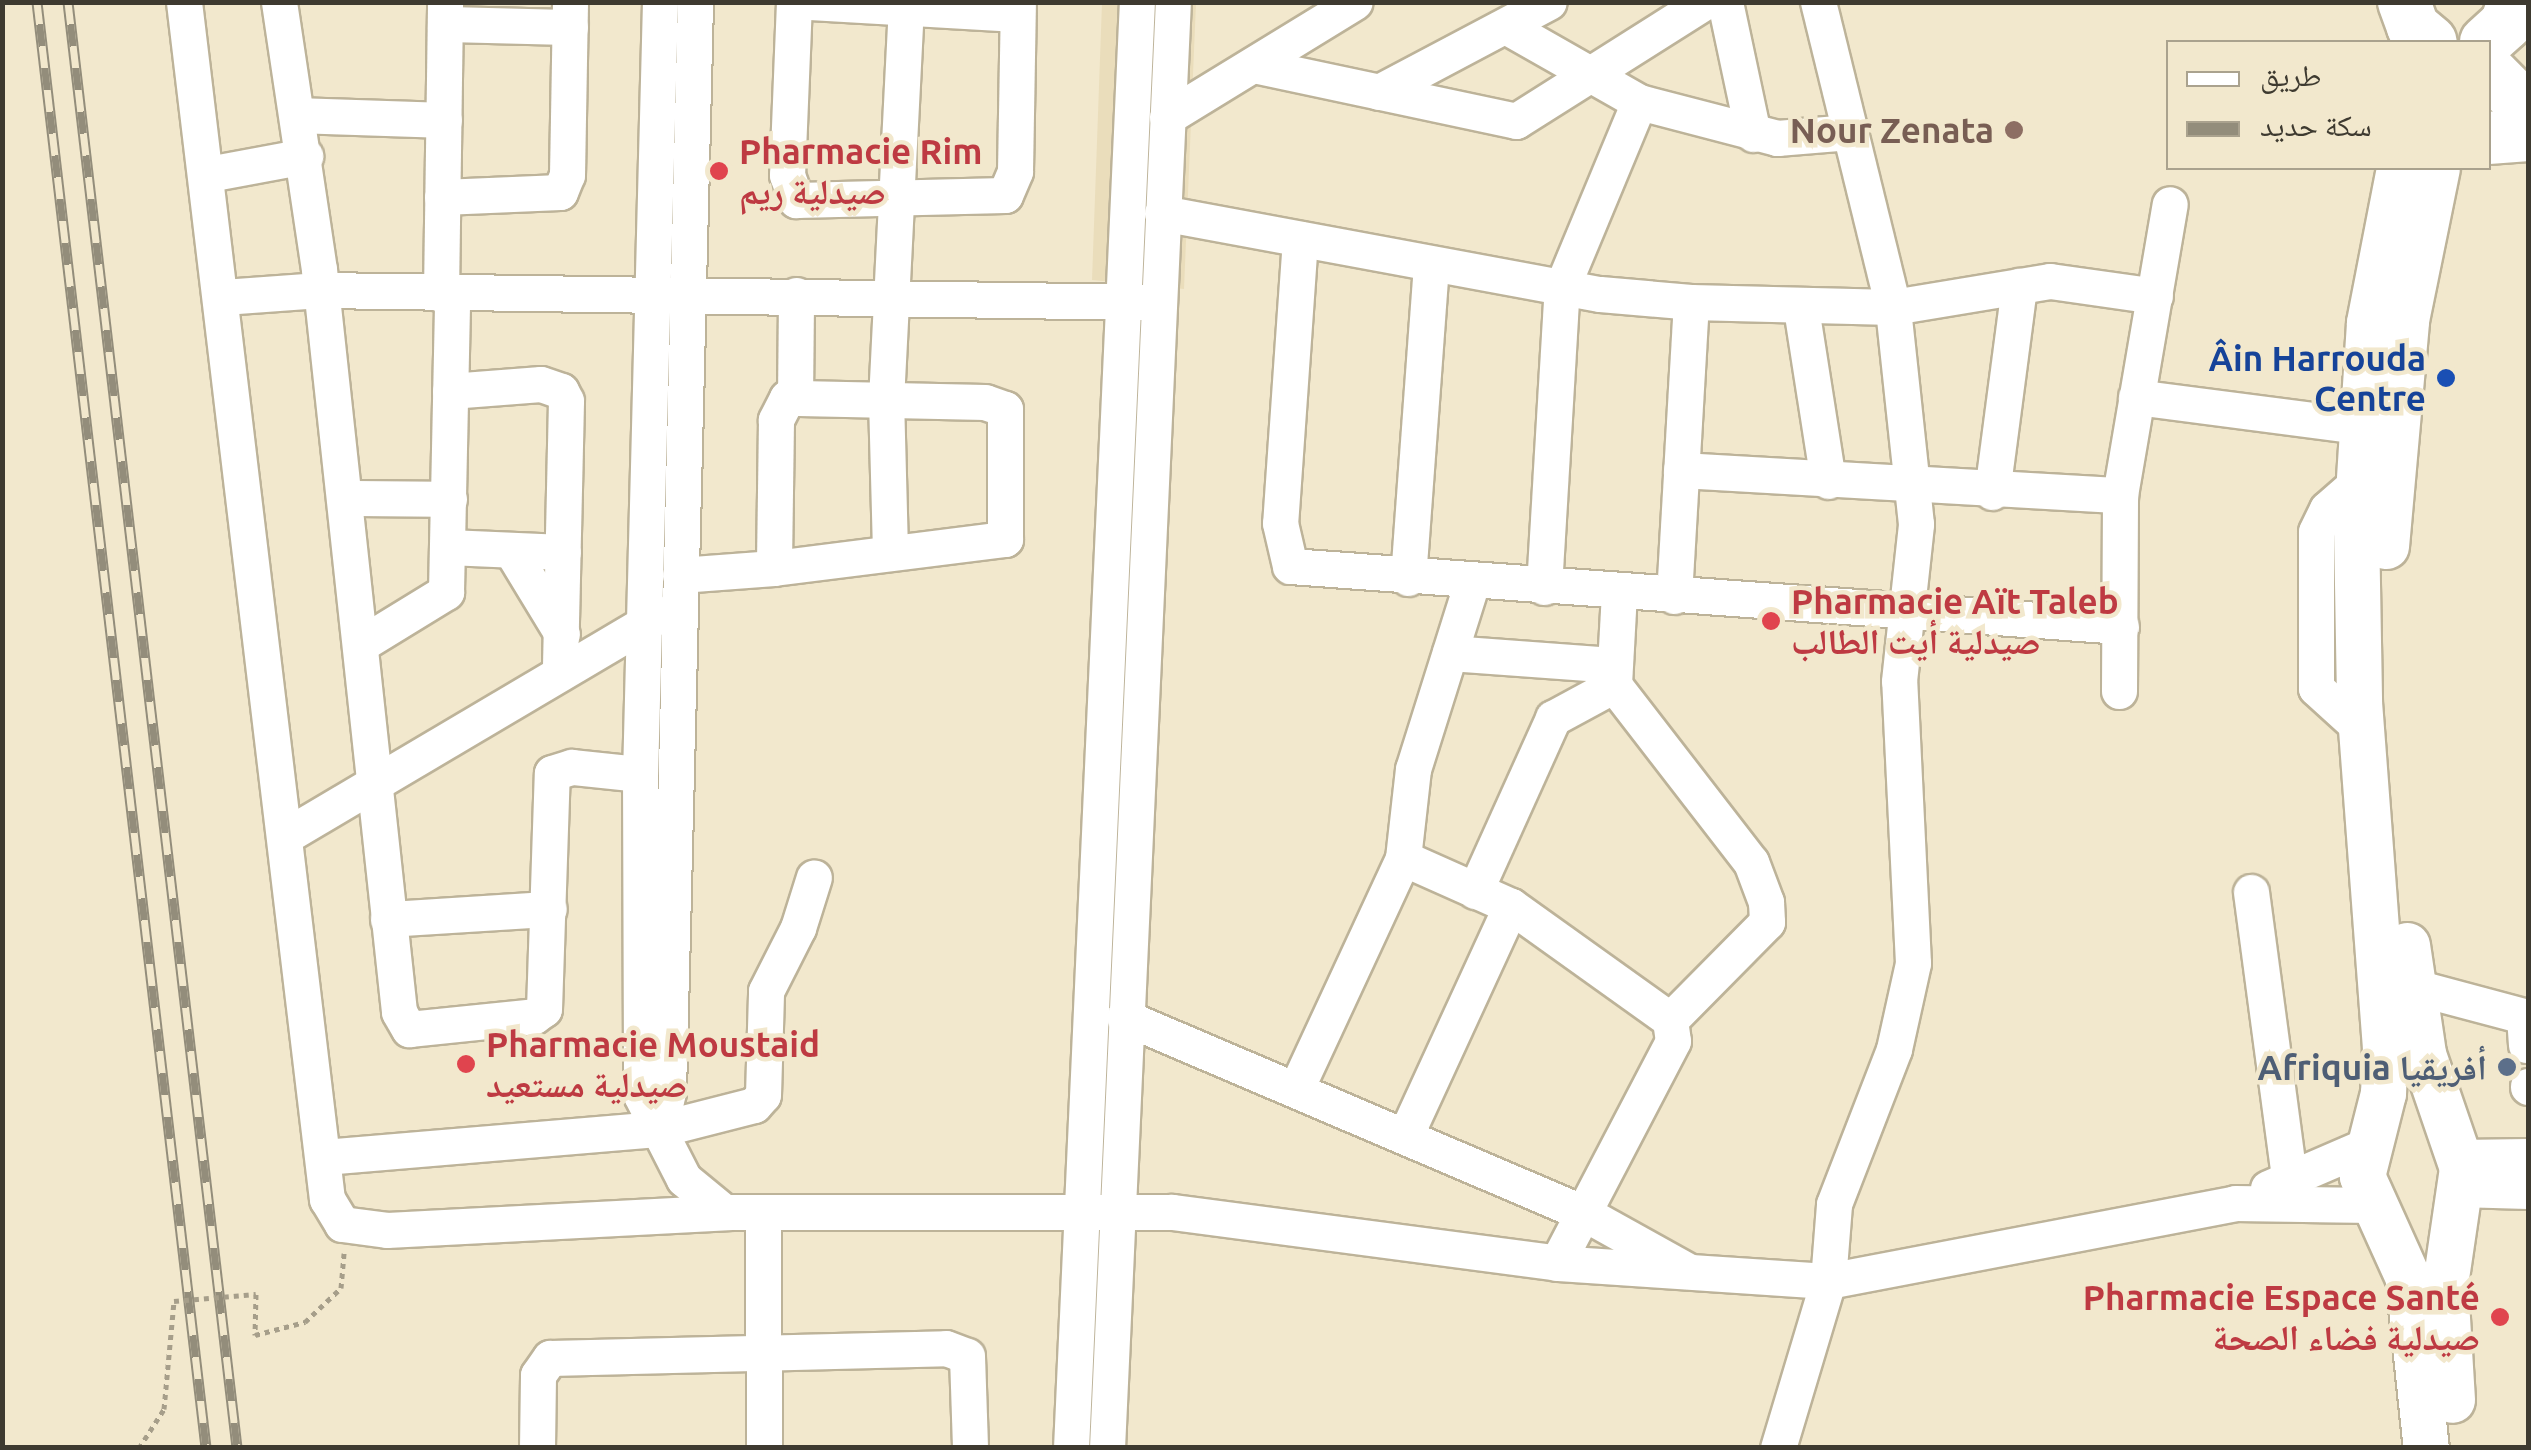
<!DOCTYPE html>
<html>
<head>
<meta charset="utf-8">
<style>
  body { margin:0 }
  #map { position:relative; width:2531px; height:1450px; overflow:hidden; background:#f2e8cd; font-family:Ubuntu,"Noto Naskh Arabic",sans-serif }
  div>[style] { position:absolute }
  .built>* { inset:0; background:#eaddbb }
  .path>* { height:5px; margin-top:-2.5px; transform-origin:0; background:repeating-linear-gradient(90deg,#a69e8a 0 5px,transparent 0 10px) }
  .roads { filter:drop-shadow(2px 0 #bdb399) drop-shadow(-2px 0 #bdb399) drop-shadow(0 2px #bdb399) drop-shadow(0 -2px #bdb399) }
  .minor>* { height:35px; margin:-17.5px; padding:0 17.5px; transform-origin:17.5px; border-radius:17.5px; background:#fff }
  .major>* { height:45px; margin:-22.5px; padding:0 22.5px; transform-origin:22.5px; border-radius:22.5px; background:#fff }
  .highway>* { height:52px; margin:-26px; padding:0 26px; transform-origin:26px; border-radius:26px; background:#fff }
  .rail>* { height:11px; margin-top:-5.5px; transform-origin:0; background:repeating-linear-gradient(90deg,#f2e8cd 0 22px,#938d7b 0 44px); box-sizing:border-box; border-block:2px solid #938d7b }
  .path-bridge>* { height:5px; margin-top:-2.5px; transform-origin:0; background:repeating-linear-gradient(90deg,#a69e8a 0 5px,transparent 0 10px) }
  .dots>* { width:28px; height:28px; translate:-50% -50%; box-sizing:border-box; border:5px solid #f2e8cd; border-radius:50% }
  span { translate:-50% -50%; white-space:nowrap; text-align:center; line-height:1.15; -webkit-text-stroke:9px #f2e8cd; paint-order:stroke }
  .education-label { font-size:35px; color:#785e54; font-weight:700 }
  .right { translate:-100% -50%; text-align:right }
  .health-label { font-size:35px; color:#be3a42; font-weight:700 }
  .left { translate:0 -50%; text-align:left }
  .transit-label { font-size:35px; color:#164399; font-weight:700 }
  .service-label { font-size:35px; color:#4e5e75; font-weight:700 }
  .frame { position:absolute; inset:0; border:5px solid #3e3a30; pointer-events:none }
  .legend { position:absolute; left:2166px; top:40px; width:325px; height:130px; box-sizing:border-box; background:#f2e8cd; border:2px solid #aaa28e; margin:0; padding:12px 18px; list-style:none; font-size:30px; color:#3e3a30 }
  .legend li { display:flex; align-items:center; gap:20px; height:50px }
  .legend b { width:50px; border:2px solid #aaa28e }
</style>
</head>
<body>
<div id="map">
  <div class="built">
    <i style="clip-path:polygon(1102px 3px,1196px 3px,1184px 289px,1092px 280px)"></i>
  </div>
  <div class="path">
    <i style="left:256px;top:1294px;width:41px;rotate:91.4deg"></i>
    <i style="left:255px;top:1335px;width:52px;rotate:-14.6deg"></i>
    <i style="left:305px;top:1322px;width:50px;rotate:-43.4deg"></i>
    <i style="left:341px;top:1288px;width:35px;rotate:-85deg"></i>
    <i style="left:139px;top:1448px;width:46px;rotate:-57.3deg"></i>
    <i style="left:164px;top:1409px;width:108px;rotate:-84.7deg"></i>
  </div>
  <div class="roads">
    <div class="minor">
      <i style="left:184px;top:2px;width:1206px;rotate:83.19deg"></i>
      <i style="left:327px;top:1199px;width:29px;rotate:59deg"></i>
      <i style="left:342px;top:1224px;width:45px;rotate:7.6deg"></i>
      <i style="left:387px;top:1230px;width:345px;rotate:-3deg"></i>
      <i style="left:732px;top:1212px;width:440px"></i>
      <i style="left:1172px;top:1212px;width:388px;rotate:7.5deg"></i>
      <i style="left:1557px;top:1263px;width:272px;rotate:3.8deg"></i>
      <i style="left:1828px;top:1281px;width:414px;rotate:-10.8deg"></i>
      <i style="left:2235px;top:1203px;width:139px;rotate:0.8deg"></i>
      <i style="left:279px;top:2px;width:270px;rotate:81.5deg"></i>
      <i style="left:319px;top:269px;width:747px;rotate:83.85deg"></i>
      <i style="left:399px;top:1012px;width:20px;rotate:60deg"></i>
      <i style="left:409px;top:1029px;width:126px;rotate:-5.9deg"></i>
      <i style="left:534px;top:1016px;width:12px;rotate:-35deg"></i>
      <i style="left:544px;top:1009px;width:236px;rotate:-88.1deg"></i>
      <i style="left:552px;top:773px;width:21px;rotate:-17deg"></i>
      <i style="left:572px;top:767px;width:68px;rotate:5.9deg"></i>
      <i style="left:660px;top:2px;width:772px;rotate:91.48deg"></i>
      <i style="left:640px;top:774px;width:321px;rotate:89.8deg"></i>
      <i style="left:641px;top:1095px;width:94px;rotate:62.9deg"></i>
      <i style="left:684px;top:1179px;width:52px;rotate:39.5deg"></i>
      <i style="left:794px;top:2px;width:173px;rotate:92.3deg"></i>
      <i style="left:787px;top:175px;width:27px;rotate:70deg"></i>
      <i style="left:796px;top:200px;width:209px;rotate:-1.4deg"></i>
      <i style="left:1005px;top:195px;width:26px;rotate:-67deg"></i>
      <i style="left:1015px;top:171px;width:169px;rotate:-89deg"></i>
      <i style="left:810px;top:2px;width:207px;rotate:3.3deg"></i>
      <i style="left:1725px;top:2px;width:135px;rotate:78deg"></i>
      <i style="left:445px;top:24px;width:125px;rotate:1.4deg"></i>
      <i style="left:1509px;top:28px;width:150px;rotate:29.6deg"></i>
      <i style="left:1639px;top:102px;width:143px;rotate:14.6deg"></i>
      <i style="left:1777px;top:138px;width:73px;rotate:-4.7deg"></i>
      <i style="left:1253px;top:65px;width:269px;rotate:12deg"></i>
      <i style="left:1516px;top:121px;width:222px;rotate:-32.3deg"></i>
      <i style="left:1379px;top:92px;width:192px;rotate:-27.9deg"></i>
      <i style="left:297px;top:115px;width:147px;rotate:1.9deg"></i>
      <i style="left:1167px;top:117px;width:220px;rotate:-31.5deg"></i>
      <i style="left:208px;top:174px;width:99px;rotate:-10.5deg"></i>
      <i style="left:442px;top:197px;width:118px;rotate:-2.4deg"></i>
      <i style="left:560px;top:192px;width:18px;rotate:-68deg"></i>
      <i style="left:567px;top:175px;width:173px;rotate:-89deg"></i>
      <i style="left:1162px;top:213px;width:445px;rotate:10.5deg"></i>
      <i style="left:1600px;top:294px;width:91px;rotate:5deg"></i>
      <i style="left:1691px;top:302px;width:202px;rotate:1.4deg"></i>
      <i style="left:1893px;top:307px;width:159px;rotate:-9.4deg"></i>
      <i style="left:2050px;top:281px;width:106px;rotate:8.1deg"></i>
      <i style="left:1300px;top:239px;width:285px;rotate:94deg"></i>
      <i style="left:1280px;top:523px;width:44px;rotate:76.9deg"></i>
      <i style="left:1290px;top:566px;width:833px;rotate:4.13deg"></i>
      <i style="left:441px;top:294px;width:292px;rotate:-89.2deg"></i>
      <i style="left:223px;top:297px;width:97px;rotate:-4.1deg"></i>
      <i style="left:320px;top:290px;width:826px;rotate:0.83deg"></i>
      <i style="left:1801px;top:308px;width:175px;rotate:81.1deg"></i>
      <i style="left:450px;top:391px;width:91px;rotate:-4.4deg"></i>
      <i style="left:541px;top:384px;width:21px;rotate:19deg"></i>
      <i style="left:561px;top:391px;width:11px;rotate:63deg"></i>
      <i style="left:566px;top:401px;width:272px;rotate:91.3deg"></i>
      <i style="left:795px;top:397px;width:102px;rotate:-89.4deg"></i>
      <i style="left:2136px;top:397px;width:226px;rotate:7.4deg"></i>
      <i style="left:1681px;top:470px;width:440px;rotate:3.3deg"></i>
      <i style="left:2358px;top:482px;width:41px;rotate:138.9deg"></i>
      <i style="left:2327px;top:509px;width:25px;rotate:116deg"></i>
      <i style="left:2316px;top:532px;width:156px;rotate:90deg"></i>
      <i style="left:2316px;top:688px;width:61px;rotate:42.3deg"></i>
      <i style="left:1992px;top:492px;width:208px;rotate:-82.5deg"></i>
      <i style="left:344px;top:498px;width:105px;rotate:0.5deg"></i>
      <i style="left:448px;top:547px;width:115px;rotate:2.5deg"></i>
      <i style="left:511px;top:550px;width:98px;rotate:58.7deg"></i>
      <i style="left:890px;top:551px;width:151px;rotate:-91.5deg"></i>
      <i style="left:886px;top:400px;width:399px;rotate:-87.1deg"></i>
      <i style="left:680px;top:575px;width:94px;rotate:-4.3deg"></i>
      <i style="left:774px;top:568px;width:233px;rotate:-7.2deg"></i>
      <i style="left:1005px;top:539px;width:130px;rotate:-90deg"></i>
      <i style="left:1005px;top:409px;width:21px;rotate:-161deg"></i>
      <i style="left:985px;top:402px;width:198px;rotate:-178.8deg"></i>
      <i style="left:787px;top:398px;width:25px;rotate:117deg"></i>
      <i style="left:776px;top:420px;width:148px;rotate:90.8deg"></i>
      <i style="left:1408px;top:578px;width:314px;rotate:-85.8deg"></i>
      <i style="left:1472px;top:582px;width:196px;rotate:107.5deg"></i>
      <i style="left:1413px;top:769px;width:90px;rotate:96.4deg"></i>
      <i style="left:1403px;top:858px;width:118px;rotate:24deg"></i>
      <i style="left:1511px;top:906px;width:196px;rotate:35.6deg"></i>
      <i style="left:1670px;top:1020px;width:21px;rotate:82deg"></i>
      <i style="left:1673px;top:1041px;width:250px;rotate:117.6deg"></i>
      <i style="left:1544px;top:587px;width:301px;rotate:-86.6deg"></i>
      <i style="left:1562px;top:287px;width:200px;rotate:-67.4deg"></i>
      <i style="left:1619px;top:592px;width:93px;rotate:93.1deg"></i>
      <i style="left:1614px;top:685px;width:224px;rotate:52.3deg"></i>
      <i style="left:1751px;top:862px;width:43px;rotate:69.4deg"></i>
      <i style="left:1766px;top:902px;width:20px;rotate:87deg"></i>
      <i style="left:1767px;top:922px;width:138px;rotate:134.7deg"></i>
      <i style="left:1674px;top:596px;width:294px;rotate:-86.7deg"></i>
      <i style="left:361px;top:644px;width:100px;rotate:-31.5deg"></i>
      <i style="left:446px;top:592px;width:298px;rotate:-88.8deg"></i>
      <i style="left:1450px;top:653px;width:162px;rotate:4.2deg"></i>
      <i style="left:2119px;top:691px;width:196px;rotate:-89.7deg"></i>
      <i style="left:2120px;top:495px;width:295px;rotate:-80.3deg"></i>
      <i style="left:287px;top:835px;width:434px;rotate:-30.6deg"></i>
      <i style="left:1475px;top:891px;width:190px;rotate:-65.7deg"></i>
      <i style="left:1553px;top:718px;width:69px;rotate:-28.4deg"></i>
      <i style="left:2251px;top:892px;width:289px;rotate:82.4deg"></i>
      <i style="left:388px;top:919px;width:161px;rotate:-3.6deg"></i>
      <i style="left:2411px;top:986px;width:117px;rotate:14.9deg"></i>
      <i style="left:2524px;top:1016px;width:29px;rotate:86deg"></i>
      <i style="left:1124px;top:1017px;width:498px;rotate:23.1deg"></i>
      <i style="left:1582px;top:1212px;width:121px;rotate:29.1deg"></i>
      <i style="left:2528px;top:1086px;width:1px;rotate:90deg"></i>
      <i style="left:1296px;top:1089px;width:255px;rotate:-65.1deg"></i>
      <i style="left:660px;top:1129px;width:38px;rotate:-78deg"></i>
      <i style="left:668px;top:1092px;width:1090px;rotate:-88.58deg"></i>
      <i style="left:1406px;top:1134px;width:251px;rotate:-65.3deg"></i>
      <i style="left:324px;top:1157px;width:337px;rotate:-4.8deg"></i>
      <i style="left:660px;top:1129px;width:97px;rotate:-14.3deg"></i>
      <i style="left:754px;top:1105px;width:13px;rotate:-48deg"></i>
      <i style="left:763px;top:1095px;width:104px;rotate:-88.3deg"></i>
      <i style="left:766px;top:991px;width:71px;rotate:-63.1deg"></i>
      <i style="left:798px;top:928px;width:53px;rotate:-72.6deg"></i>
      <i style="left:2460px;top:1157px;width:68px;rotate:-0.8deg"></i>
      <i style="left:2268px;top:1188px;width:109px;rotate:-23.3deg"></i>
      <i style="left:2458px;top:1189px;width:70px;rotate:1.6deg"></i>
      <i style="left:763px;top:1213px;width:235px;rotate:89.8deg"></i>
      <i style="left:537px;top:1448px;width:73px;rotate:-89.2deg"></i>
      <i style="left:538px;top:1375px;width:21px;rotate:-55deg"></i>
      <i style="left:550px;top:1358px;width:396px;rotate:-1.4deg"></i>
      <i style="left:946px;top:1348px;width:22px;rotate:21deg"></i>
      <i style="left:967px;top:1356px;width:92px;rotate:88.1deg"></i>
      <i style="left:1071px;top:1448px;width:1448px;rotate:-87.39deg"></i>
      <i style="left:1107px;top:1448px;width:1448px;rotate:-87.39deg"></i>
      <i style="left:1778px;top:1448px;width:174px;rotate:-73.3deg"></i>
      <i style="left:1828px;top:1281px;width:77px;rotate:-85.5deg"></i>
      <i style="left:1834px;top:1204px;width:166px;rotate:-68.8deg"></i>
      <i style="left:1894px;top:1049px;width:88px;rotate:-77.5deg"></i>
      <i style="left:1913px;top:963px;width:282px;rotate:-92.8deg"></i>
      <i style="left:1899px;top:681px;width:158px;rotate:-83.8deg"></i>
      <i style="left:1916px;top:524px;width:218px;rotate:-96.1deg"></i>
      <i style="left:1893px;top:307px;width:314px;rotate:-103.8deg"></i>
    </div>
    <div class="major">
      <i style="left:2399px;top:168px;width:158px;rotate:101deg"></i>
      <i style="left:2369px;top:323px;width:203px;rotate:93.7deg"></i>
      <i style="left:2356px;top:526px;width:176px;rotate:89deg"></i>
      <i style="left:2359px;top:702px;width:345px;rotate:85.7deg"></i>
      <i style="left:2385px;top:1046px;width:47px;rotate:92.4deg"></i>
      <i style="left:2383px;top:1093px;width:86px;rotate:104.2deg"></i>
      <i style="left:2362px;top:1176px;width:112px;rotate:65.7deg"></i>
      <i style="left:2408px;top:1278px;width:171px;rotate:84deg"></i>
      <i style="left:2386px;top:546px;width:227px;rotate:-84.9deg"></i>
      <i style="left:2406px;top:320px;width:155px;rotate:-78.5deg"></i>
      <i style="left:2407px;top:945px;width:110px;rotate:81.6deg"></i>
      <i style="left:2423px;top:1054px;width:120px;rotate:71.1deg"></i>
      <i style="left:2462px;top:1168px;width:118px;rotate:98.3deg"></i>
      <i style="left:2445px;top:1285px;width:115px;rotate:86.5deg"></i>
    </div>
    <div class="highway">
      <i style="left:2404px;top:2px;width:27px;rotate:70deg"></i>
      <i style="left:2413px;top:27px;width:23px;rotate:40deg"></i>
      <i style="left:2486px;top:42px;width:27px;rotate:-42deg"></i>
      <i style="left:2506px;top:24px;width:23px;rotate:-70deg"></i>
      <i style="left:2488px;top:70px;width:57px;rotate:45deg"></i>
      <i style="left:2488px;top:138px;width:40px;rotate:-4.3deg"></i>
    </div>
  </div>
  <div class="rail">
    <i style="left:37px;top:2px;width:1456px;rotate:83.33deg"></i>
    <i style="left:68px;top:2px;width:1456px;rotate:83.33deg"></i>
  </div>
  <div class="path-bridge">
    <i style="left:174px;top:1301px;width:82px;rotate:-4.9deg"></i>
  </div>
  <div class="dots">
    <i style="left:2014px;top:130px;background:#8d6e63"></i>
    <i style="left:719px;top:171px;background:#e0444e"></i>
    <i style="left:2446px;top:378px;background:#1a4fb4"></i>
    <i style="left:1771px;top:621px;background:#e0444e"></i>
    <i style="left:466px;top:1064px;background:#e0444e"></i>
    <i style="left:2507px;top:1067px;background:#5c6f8a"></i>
    <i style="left:2500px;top:1317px;background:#e0444e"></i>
  </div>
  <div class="education-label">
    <span class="right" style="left:1994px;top:130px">Nour Zenata</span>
  </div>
  <div class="health-label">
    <span class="left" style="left:739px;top:171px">Pharmacie Rim<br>صيدلية ريم</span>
    <span class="left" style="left:1791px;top:621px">Pharmacie Aït Taleb<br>صيدلية أيت الطالب</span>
    <span class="left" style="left:486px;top:1064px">Pharmacie Moustaid<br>صيدلية مستعيد</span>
    <span class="right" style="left:2480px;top:1317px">Pharmacie Espace Santé<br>صيدلية فضاء الصحة</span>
  </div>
  <div class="transit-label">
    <span class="right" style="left:2426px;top:378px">Âin Harrouda<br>Centre</span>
  </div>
  <div class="service-label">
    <span class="right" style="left:2487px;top:1067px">Afriquia أفريقيا</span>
  </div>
  <div class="frame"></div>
  <ul class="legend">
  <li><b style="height:12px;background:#fff"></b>طريق</li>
  <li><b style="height:12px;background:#938d7b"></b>سكة حديد</li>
  </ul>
</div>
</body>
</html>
